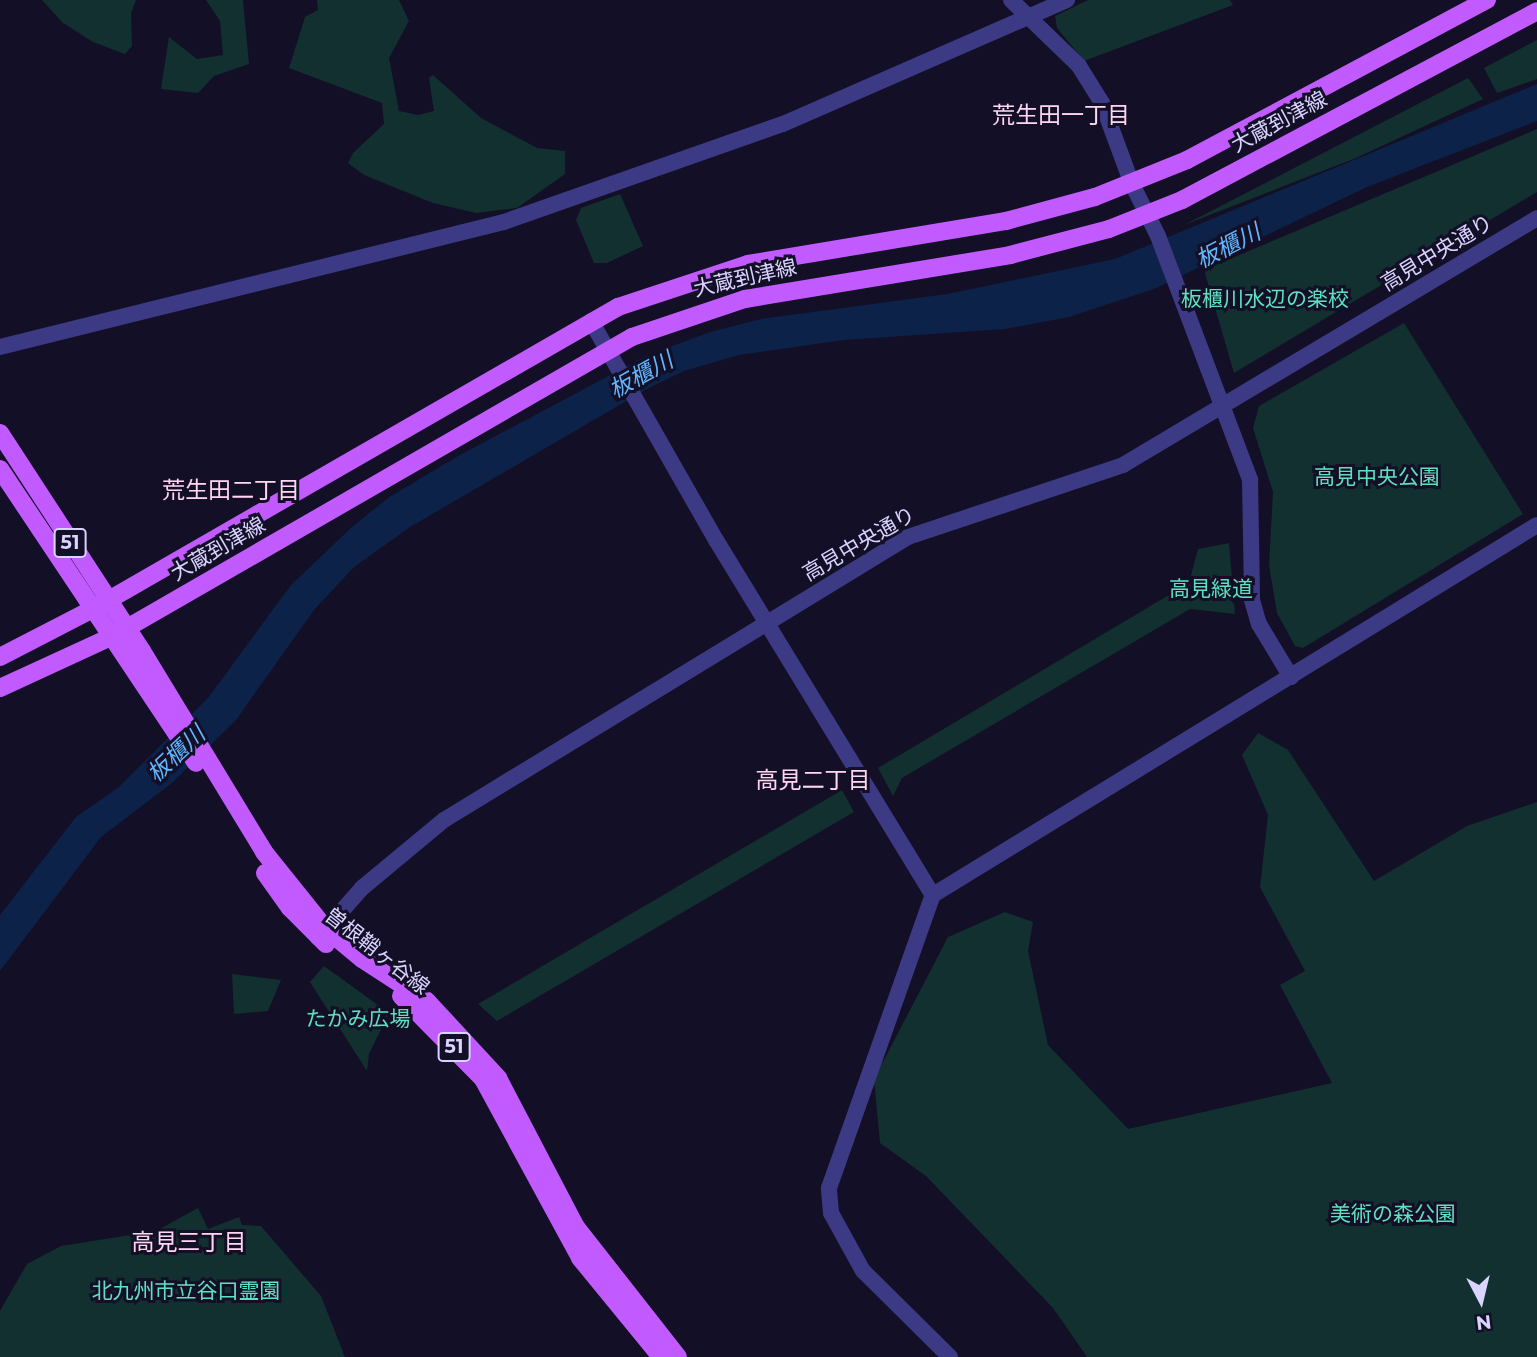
<!DOCTYPE html>
<html>
<head>
<meta charset="utf-8">
<style>
  body { margin:0 }
  #map { position:relative; width:1537px; height:1357px; overflow:hidden; background:#130f26; font-family:Montserrat,"Noto Sans JP",sans-serif }
  div>[style] { position:absolute }
  .green>* { inset:0; background:#12302f }
  .water>* { inset:0; background:#0c2248 }
  .minor>* { height:16px; margin:-8px; padding:0 8px; transform-origin:8px; border-radius:8px; background:#3d3a85 }
  .major>* { height:18px; margin:-9px; padding:0 9px; transform-origin:9px; border-radius:9px; background:#c25bff }
  span { translate:-50% -50%; white-space:nowrap; text-align:center; line-height:1.15; -webkit-text-stroke:6px #130f26; paint-order:stroke }
  .shield-label span { padding:2px 5px; background:#130f26; border:2px solid; border-radius:5px; -webkit-text-stroke-width:0 }
  .shield-label { font-size:19px; color:#d9d4ff; font-weight:700 }
  .street-label { font-size:21px; color:#d9d4ff }
  .park-label { font-size:21px; color:#5fe0c0 }
  .neighbourhood-label { font-size:23px; color:#ffd6f0 }
  .water-label { font-size:23px; color:#62b6ff; font-style:italic }
  .north { position:absolute; left:1446px; top:1266px; width:70px; height:70px; -webkit-text-stroke:5px #130f26; paint-order:stroke; rotate:173deg; font-size:19px; font-weight:700; line-height:28px; text-align:center; color:#d9d4ff }
  .north::after { content:''; display:block; margin:auto; width:24px; height:32px; background:#d9d4ff; clip-path:polygon(50% 0,100% 100%,50% 72%,0 100%) }
</style>
</head>
<body>
<div id="map">
  <div class="green">
    <i style="clip-path:polygon(42px 0,136px 0,131px 13px,132px 46px,125px 54px,93px 42px,63px 23px)"></i>
    <i style="clip-path:polygon(206px 0,243px 0,249px 64px,214px 76px,198px 93px,161px 89px,169px 37px,197px 59px,223px 55px,220px 21px)"></i>
    <i style="clip-path:polygon(317px 0,399px 0,409px 21px,389px 58px,399px 111px,418px 115px,434px 111px,429px 78px,433px 75px,481px 118px,537px 148px,565px 151px,565px 174px,517px 208px,476px 213px,433px 203px,364px 175px,348px 163px,353px 153px,384px 124px,382px 103px,289px 68px,305px 17px,318px 10px)"></i>
    <i style="clip-path:polygon(1088px 0,1230px 0,1233px 5px,1084px 61px,1057px 28px,1055px 16px)"></i>
    <i style="clip-path:polygon(1537px 40px,1537px 79px,1497px 93px,1484px 68px)"></i>
    <i style="clip-path:polygon(1468px 78px,1483px 99px,1356px 158px,1184px 225px)"></i>
    <i style="clip-path:polygon(1537px 129px,1537px 192px,1234px 373px,1204px 270px)"></i>
    <i style="clip-path:polygon(620px 194px,643px 246px,607px 263px,594px 263px,576px 220px,581px 208px)"></i>
    <i style="clip-path:polygon(1404px 323px,1523px 514px,1303px 648px,1295px 646px,1277px 613px,1269px 565px,1273px 492px,1253px 428px,1259px 406px)"></i>
    <i style="clip-path:polygon(1229px 543px,1235px 614px,1190px 609px,902px 778px,893px 796px,878px 768px,1189px 583px,1198px 549px)"></i>
    <i style="clip-path:polygon(1258px 733px,1288px 750px,1374px 881px,1467px 826px,1537px 802px,1537px 1357px,1087px 1357px,1053px 1308px,926px 1176px,880px 1143px,874px 1079px,948px 937px,1005px 912px,1033px 922px,1028px 951px,1048px 1045px,1128px 1129px,1332px 1083px,1280px 985px,1305px 971px,1260px 887px,1268px 815px,1242px 755px)"></i>
    <i style="clip-path:polygon(842px 790px,854px 812px,497px 1021px,478px 1004px)"></i>
    <i style="clip-path:polygon(324px 966px,389px 1013px,369px 1054px,367px 1071px,310px 982px)"></i>
    <i style="clip-path:polygon(232px 974px,281px 980px,268px 1011px,234px 1014px)"></i>
    <i style="clip-path:polygon(198px 1208px,208px 1229px,239px 1217px,242px 1225px,261px 1226px,321px 1296px,345px 1357px,0 1357px,0 1311px,27px 1264px,61px 1246px,156px 1231px)"></i>
  </div>
  <div class="water">
    <i style="clip-path:polygon(1537px 84px,1537px 121px,1367px 187px,1154px 289px,1069px 317px,1005px 329px,844px 340px,739px 355px,684px 371px,647px 389px,410px 527px,354px 567px,314px 610px,236px 720px,172px 783px,101px 837px,0 971px,0 915px,76px 817px,119px 787px,208px 698px,291px 585px,352px 527px,388px 498px,458px 456px,648px 355px,710px 332px,761px 319px,947px 294px,1115px 259px)"></i>
  </div>
  <div class="minor">
    <i style="left:1011px;top:0;width:95px;rotate:44.1deg"></i>
    <i style="left:1079px;top:66px;width:44px;rotate:58.1deg"></i>
    <i style="left:1102px;top:103px;width:86px;rotate:69.7deg"></i>
    <i style="left:1132px;top:184px;width:58px;rotate:63.4deg"></i>
    <i style="left:1158px;top:236px;width:261px;rotate:69.3deg"></i>
    <i style="left:1250px;top:480px;width:120px;rotate:89deg"></i>
    <i style="left:1252px;top:600px;width:25px;rotate:74deg"></i>
    <i style="left:1259px;top:624px;width:62px;rotate:58.9deg"></i>
    <i style="left:591px;top:321px;width:252px;rotate:60.3deg"></i>
    <i style="left:716px;top:540px;width:416px;rotate:58.6deg"></i>
    <i style="left:0;top:347px;width:519px;rotate:-13.93deg"></i>
    <i style="left:504px;top:222px;width:296px;rotate:-19.4deg"></i>
    <i style="left:783px;top:124px;width:310px;rotate:-23.6deg"></i>
    <i style="left:318px;top:938px;width:67px;rotate:-48.7deg"></i>
    <i style="left:362px;top:888px;width:107px;rotate:-39.7deg"></i>
    <i style="left:444px;top:820px;width:543px;rotate:-31.38deg"></i>
    <i style="left:908px;top:537px;width:227px;rotate:-18.5deg"></i>
    <i style="left:1123px;top:465px;width:482px;rotate:-30.8deg"></i>
    <i style="left:950px;top:1357px;width:122px;rotate:-135.3deg"></i>
    <i style="left:863px;top:1271px;width:66px;rotate:-118.9deg"></i>
    <i style="left:831px;top:1213px;width:25px;rotate:-95deg"></i>
    <i style="left:829px;top:1188px;width:311px;rotate:-70.5deg"></i>
    <i style="left:933px;top:895px;width:708px;rotate:-31.49deg"></i>
  </div>
  <div class="major">
    <i style="left:0;top:433px;width:260px;rotate:56.9deg"></i>
    <i style="left:142px;top:651px;width:235px;rotate:58.7deg"></i>
    <i style="left:264px;top:852px;width:99px;rotate:51.2deg"></i>
    <i style="left:326px;top:929px;width:47px;rotate:39.8deg"></i>
    <i style="left:362px;top:959px;width:77px;rotate:32.9deg"></i>
    <i style="left:427px;top:1001px;width:105px;rotate:47.3deg"></i>
    <i style="left:498px;top:1078px;width:168px;rotate:62.4deg"></i>
    <i style="left:576px;top:1227px;width:165px;rotate:51.9deg"></i>
    <i style="left:0;top:469px;width:353px;rotate:56.3deg"></i>
    <i style="left:0;top:657px;width:105px;rotate:-27.3deg"></i>
    <i style="left:93px;top:609px;width:606px;rotate:-29.91deg"></i>
    <i style="left:618px;top:307px;width:137px;rotate:-18.3deg"></i>
    <i style="left:748px;top:264px;width:262px;rotate:-9.5deg"></i>
    <i style="left:1006px;top:221px;width:92px;rotate:-15.1deg"></i>
    <i style="left:1095px;top:197px;width:99px;rotate:-21.9deg"></i>
    <i style="left:1187px;top:160px;width:340px;rotate:-28.1deg"></i>
    <i style="left:0;top:688px;width:124px;rotate:-24.7deg"></i>
    <i style="left:113px;top:636px;width:599px;rotate:-29.95deg"></i>
    <i style="left:632px;top:337px;width:119px;rotate:-18.6deg"></i>
    <i style="left:745px;top:299px;width:269px;rotate:-9.4deg"></i>
    <i style="left:1010px;top:255px;width:102px;rotate:-14.7deg"></i>
    <i style="left:1109px;top:229px;width:79px;rotate:-21.7deg"></i>
    <i style="left:1182px;top:200px;width:402px;rotate:-28deg"></i>
    <i style="left:265px;top:873px;width:43px;rotate:54.5deg"></i>
    <i style="left:290px;top:908px;width:51px;rotate:45deg"></i>
    <i style="left:401px;top:996px;width:117px;rotate:45.3deg"></i>
    <i style="left:483px;top:1079px;width:204px;rotate:61.5deg"></i>
    <i style="left:580px;top:1258px;width:128px;rotate:50.7deg"></i>
  </div>
  <div class="shield-label">
    <span style="left:70px;top:543px">51</span>
    <span style="left:454px;top:1047px">51</span>
  </div>
  <div class="street-label">
    <span style="left:1279px;top:122px;rotate:-28deg">大蔵到津線</span>
    <span style="left:1437px;top:253px;rotate:-31deg">高見中央通り</span>
    <span style="left:745px;top:278px;rotate:-13deg">大蔵到津線</span>
    <span style="left:859px;top:544px;rotate:-30deg">高見中央通り</span>
    <span style="left:218px;top:549px;rotate:-30deg">大蔵到津線</span>
    <span style="left:377px;top:951px;rotate:38deg">曽根鞘ヶ谷線</span>
  </div>
  <div class="park-label">
    <span style="left:1265px;top:299px">板櫃川水辺の楽校</span>
    <span style="left:1377px;top:477px">高見中央公園</span>
    <span style="left:1211px;top:589px">高見緑道</span>
    <span style="left:358px;top:1019px">たかみ広場</span>
    <span style="left:1393px;top:1214px">美術の森公園</span>
    <span style="left:186px;top:1291px">北九州市立谷口霊園</span>
  </div>
  <div class="neighbourhood-label">
    <span style="left:1061px;top:115px">荒生田一丁目</span>
    <span style="left:231px;top:490px">荒生田二丁目</span>
    <span style="left:813px;top:780px">高見二丁目</span>
    <span style="left:189px;top:1242px">高見三丁目</span>
  </div>
  <div class="water-label">
    <span style="left:1228px;top:246px;rotate:-27deg">板櫃川</span>
    <span style="left:641px;top:375px;rotate:-29deg">板櫃川</span>
    <span style="left:176px;top:754px;rotate:-43deg">板櫃川</span>
  </div>
  <div class="north">N</div>
</div>
</body>
</html>
